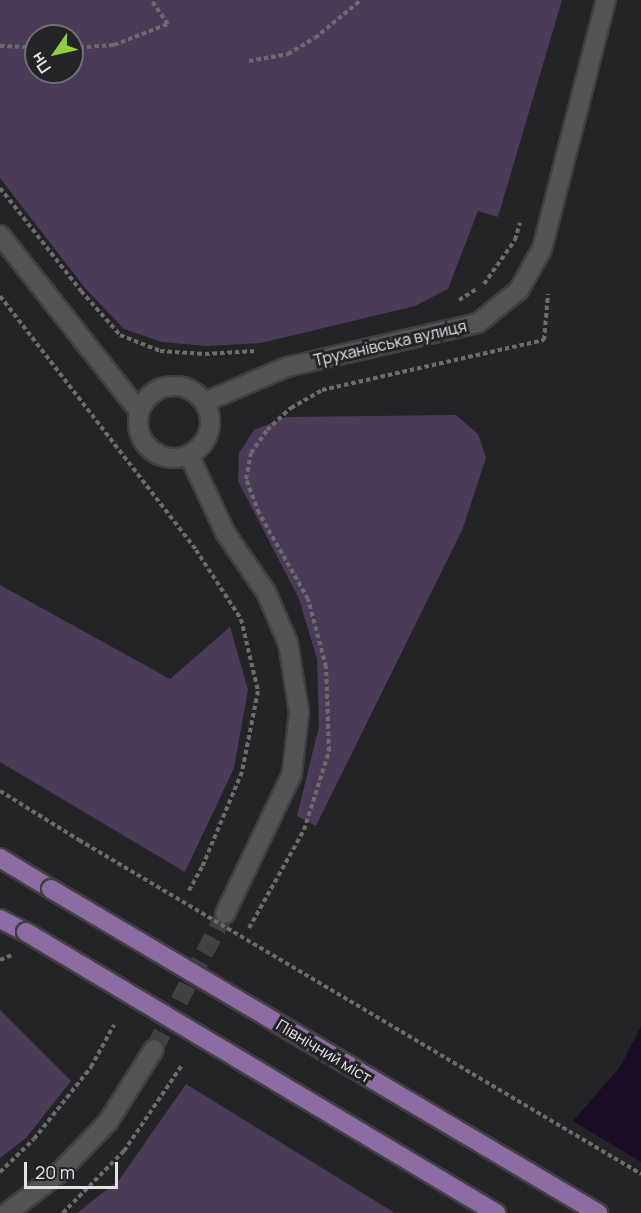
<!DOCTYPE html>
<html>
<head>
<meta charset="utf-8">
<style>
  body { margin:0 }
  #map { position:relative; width:641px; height:1213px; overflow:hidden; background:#242326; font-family:Manrope,sans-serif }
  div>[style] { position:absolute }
  .green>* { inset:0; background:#4a3b57 }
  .water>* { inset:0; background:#1b0c26 }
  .pier>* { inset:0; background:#242326 }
  .minor-tunnel>* { height:18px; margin-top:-9px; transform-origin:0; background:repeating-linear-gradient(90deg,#414042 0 18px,transparent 0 27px) }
  .path>* { height:4px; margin-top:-2px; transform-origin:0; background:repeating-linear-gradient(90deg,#6c6b6e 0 4.5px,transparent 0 7.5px) }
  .roads { filter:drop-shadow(2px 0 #413f42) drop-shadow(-2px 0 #413f42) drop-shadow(0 2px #413f42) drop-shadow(0 -2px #413f42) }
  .minor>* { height:18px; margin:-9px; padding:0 9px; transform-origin:9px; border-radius:9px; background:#555356 }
  .minor>.ring { margin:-9px; padding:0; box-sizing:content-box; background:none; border:18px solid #555356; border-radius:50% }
  .primary>* { height:18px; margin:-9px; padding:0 9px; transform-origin:9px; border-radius:9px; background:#8c6da3 }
  .path-bridge>* { height:4px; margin-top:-2px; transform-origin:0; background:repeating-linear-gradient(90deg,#6c6b6e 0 4.5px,transparent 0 7.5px) }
  .bridges { filter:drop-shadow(2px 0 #413f42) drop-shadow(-2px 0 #413f42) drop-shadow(0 2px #413f42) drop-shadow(0 -2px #413f42) }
  .primary-bridge>* { height:18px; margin:-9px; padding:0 9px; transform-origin:9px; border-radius:9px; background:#8c6da3 }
  span { translate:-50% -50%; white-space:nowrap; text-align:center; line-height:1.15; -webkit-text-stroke:6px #242326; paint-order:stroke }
  .street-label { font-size:16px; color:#e3e2e4 }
  .north { position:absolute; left:24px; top:24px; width:60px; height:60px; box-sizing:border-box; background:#242326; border:2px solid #706f72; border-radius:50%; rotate:236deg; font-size:16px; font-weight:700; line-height:24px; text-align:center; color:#e3e2e4 }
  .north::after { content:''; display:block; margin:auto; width:21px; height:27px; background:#93cd3e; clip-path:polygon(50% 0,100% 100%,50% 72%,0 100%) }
  .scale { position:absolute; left:24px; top:1162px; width:94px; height:27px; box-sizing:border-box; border:3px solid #e3e2e4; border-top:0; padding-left:8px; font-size:18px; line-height:21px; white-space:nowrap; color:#e3e2e4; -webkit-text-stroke:4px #242326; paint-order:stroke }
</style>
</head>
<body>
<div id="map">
  <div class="green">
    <i style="clip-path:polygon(evenodd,0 0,562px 0,498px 217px,478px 211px,448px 289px,415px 306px,261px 343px,206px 346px,162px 342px,124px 329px,85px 288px,0 178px,0 0,36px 36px,72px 36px,72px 72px,36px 72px,36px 36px)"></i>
    <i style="clip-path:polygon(456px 415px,478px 434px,486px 458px,463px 528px,316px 826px,297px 816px,319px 726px,317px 659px,299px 599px,238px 481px,239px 453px,254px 430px,286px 417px)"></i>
    <i style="clip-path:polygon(0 585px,170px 679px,230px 627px,248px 690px,234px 768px,185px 872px,0 762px)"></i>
    <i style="clip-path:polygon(0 1010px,71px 1081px,26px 1138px,0 1158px)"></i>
    <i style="clip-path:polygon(186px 1084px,395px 1213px,396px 1213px,77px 1213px,119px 1180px)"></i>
  </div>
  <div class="water">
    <i style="clip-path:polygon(641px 1026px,641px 1213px,493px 1213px,620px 1067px)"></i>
  </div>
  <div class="pier">
    <i style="clip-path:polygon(571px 1120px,641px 1162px,641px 1213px,490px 1213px)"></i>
  </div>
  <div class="minor-tunnel">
    <i style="left:154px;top:1049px;width:153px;rotate:-62.3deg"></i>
  </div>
  <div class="path">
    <i style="left:0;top:46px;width:36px;rotate:2deg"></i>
    <i style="left:72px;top:48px;width:42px;rotate:-4.1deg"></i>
    <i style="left:114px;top:45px;width:58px;rotate:-21.3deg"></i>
    <i style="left:168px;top:24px;width:29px;rotate:-125deg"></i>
    <i style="left:249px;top:61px;width:40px;rotate:-10deg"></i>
    <i style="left:288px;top:54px;width:31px;rotate:-31deg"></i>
    <i style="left:315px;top:38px;width:60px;rotate:-39.6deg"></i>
    <i style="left:0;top:188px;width:131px;rotate:51.8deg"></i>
    <i style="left:81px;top:291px;width:59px;rotate:48.4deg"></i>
    <i style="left:120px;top:335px;width:43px;rotate:21.8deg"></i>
    <i style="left:160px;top:351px;width:45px;rotate:3.8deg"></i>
    <i style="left:205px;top:354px;width:51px;rotate:-3.4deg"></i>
    <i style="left:484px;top:284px;width:54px;rotate:-54.8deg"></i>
    <i style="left:515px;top:240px;width:18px;rotate:-74deg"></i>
    <i style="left:0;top:296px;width:321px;rotate:52.3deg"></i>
    <i style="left:196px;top:550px;width:82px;rotate:56.9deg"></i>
    <i style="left:241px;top:619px;width:74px;rotate:76.7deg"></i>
    <i style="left:258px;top:691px;width:83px;rotate:101.2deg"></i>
    <i style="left:242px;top:772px;width:103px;rotate:112.8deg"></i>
    <i style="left:202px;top:867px;width:29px;rotate:119deg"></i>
    <i style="left:459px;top:300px;width:22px;rotate:-32deg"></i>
    <i style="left:0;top:791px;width:93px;rotate:31.8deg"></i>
    <i style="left:249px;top:928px;width:112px;rotate:-60.7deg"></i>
    <i style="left:304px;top:830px;width:83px;rotate:-72.4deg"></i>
    <i style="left:329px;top:751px;width:84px;rotate:-92deg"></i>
    <i style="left:326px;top:667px;width:70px;rotate:-104.8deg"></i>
    <i style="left:308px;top:599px;width:99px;rotate:-119.7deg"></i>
    <i style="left:259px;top:513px;width:36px;rotate:-111deg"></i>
    <i style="left:246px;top:479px;width:26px;rotate:-79deg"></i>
    <i style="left:251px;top:453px;width:28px;rotate:-55deg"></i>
    <i style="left:267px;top:430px;width:33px;rotate:-43deg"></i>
    <i style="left:291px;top:408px;width:36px;rotate:-30deg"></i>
    <i style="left:322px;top:390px;width:228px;rotate:-12.7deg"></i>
    <i style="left:544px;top:340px;width:46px;rotate:-85deg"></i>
    <i style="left:0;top:960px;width:13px;rotate:-23deg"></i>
    <i style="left:0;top:1172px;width:47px;rotate:-44.1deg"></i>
    <i style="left:34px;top:1139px;width:92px;rotate:-51.6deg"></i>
    <i style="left:91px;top:1067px;width:48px;rotate:-61.3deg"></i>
    <i style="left:63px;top:1213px;width:87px;rotate:-45.5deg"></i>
    <i style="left:124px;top:1151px;width:104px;rotate:-56deg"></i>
  </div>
  <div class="roads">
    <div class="minor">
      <i style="left:0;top:235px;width:224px;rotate:51.7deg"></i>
      <i class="ring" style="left:138px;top:386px;width:54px;height:54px"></i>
      <i style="left:205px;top:402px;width:89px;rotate:-23.1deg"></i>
      <i style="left:287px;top:367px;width:196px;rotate:-13deg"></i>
      <i style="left:478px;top:323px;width:53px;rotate:-38.8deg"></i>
      <i style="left:519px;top:290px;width:47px;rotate:-60.7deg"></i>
      <i style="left:542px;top:249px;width:257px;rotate:-75.6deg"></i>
      <i style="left:189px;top:455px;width:87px;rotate:64.9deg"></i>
      <i style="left:226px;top:534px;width:70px;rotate:55.4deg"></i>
      <i style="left:266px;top:592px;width:56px;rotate:66.7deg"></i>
      <i style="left:288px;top:643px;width:70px;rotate:80.9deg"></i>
      <i style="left:299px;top:712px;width:62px;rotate:96.4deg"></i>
      <i style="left:292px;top:774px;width:155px;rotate:115.6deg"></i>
      <i style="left:7px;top:1213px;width:63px;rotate:-37.2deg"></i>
      <i style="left:57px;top:1175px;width:74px;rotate:-46.1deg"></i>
      <i style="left:108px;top:1122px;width:86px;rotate:-57.8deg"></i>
    </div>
    <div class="primary">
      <i style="left:0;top:858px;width:60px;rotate:31.3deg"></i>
      <i style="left:0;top:919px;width:29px;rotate:27deg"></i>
    </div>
  </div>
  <div class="path-bridge">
    <i style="left:79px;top:840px;width:654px;rotate:30.72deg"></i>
  </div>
  <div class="bridges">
    <div class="primary-bridge">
      <i style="left:51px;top:889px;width:636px;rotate:30.64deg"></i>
      <i style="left:26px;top:932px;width:548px;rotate:30.87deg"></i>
    </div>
  </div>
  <div class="street-label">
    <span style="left:390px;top:343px;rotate:-13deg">Труханівська вулиця</span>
    <span style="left:324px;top:1051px;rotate:31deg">Північний міст</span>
  </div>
  <div class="north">Пн</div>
  <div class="scale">20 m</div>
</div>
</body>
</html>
